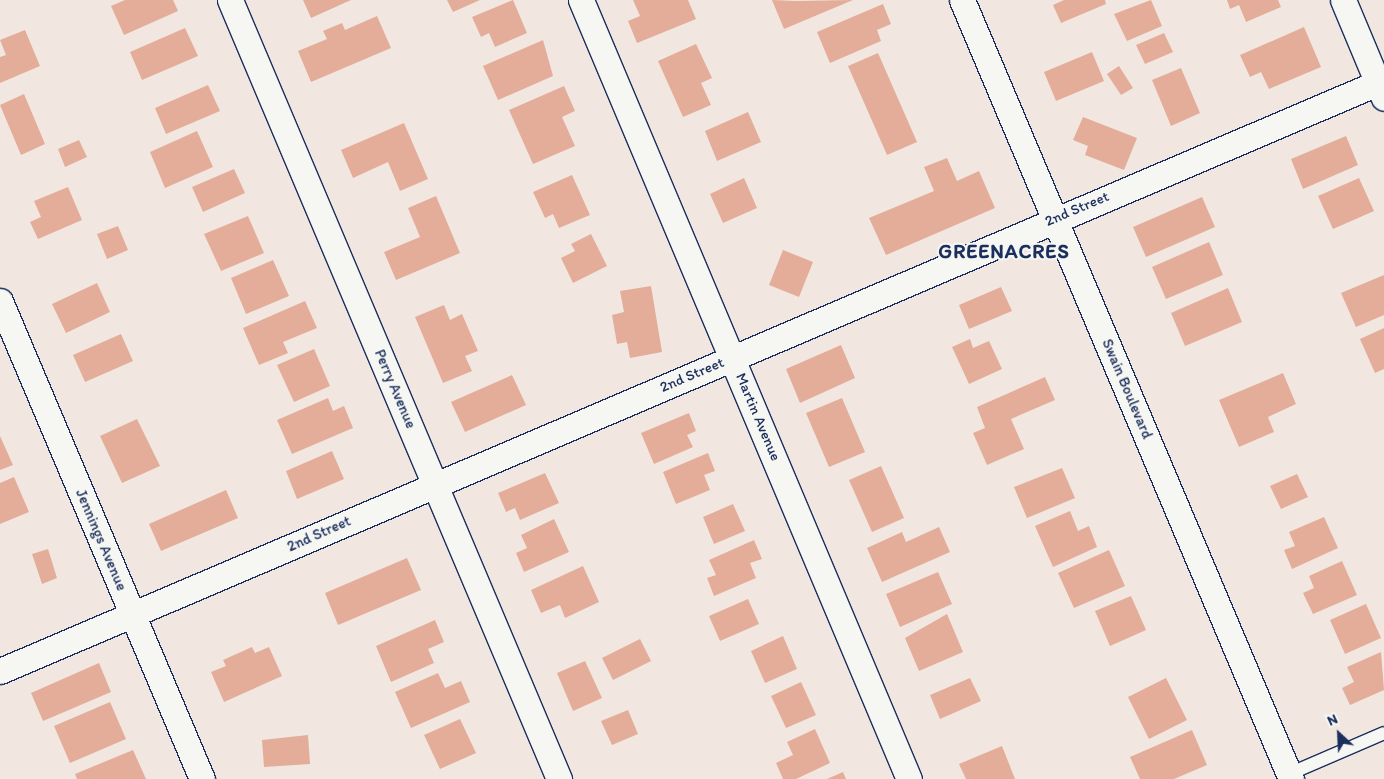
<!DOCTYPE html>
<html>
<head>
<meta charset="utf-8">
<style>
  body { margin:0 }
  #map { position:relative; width:1384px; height:779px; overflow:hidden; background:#f2e7e0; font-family:Itim,sans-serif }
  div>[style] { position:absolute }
  .building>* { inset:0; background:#e3ad99 }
  .roads { filter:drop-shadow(1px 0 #1b2f5e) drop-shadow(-1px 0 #1b2f5e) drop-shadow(0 1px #1b2f5e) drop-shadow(0 -1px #1b2f5e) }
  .service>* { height:12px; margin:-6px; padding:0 6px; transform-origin:6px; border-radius:6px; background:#f6f6f2 }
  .minor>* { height:25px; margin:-12.5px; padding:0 12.5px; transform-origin:12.5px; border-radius:12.5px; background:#f6f6f2 }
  span { translate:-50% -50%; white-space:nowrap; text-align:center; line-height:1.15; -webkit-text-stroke:4px #f6f6f2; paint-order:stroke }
  .street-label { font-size:15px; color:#1b2f5e }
  .district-label { font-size:20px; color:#1b2f5e; font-weight:700; letter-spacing:1px }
  .north { position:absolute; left:1314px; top:709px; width:50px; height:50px; -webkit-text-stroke:4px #f6f6f2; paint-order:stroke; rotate:335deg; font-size:14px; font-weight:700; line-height:20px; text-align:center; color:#1b2f5e }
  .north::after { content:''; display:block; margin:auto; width:18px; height:22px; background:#1b2f5e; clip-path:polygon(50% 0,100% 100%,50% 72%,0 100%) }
</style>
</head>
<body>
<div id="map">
  <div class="building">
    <i style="clip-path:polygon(125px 0,173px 0,178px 11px,124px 35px,111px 6px)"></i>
    <i style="clip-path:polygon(303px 0,351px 0,311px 18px)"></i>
    <i style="clip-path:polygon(447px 0,480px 0,453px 12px)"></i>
    <i style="clip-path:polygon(513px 0,527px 33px,495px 47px,489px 33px,481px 37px,472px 17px)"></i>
    <i style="clip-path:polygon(633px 0,688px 0,696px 19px,637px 43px,628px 21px,640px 16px)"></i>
    <i style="clip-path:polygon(772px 0,796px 1px,853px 0,784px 29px)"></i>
    <i style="clip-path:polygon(1064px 0,1105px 0,1106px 4px,1061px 23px,1053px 5px)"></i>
    <i style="clip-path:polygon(1151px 0,1162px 26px,1127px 41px,1114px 14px)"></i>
    <i style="clip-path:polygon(1227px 0,1278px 0,1281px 7px,1246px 22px,1239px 5px,1230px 9px)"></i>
    <i style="clip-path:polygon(883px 4px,891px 24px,877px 30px,881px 41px,830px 63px,817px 32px)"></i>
    <i style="clip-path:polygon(377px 16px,391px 48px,311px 82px,298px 51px,327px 39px,323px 31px,342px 23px,345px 30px)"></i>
    <i style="clip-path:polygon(1304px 27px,1321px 67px,1269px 89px,1261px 72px,1250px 77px,1240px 55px)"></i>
    <i style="clip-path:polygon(185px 28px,198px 56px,142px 80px,130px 52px)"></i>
    <i style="clip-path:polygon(25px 30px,40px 66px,0 83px,0 57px,6px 55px,0 40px)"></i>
    <i style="clip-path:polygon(1164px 33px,1173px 52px,1145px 64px,1136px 45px)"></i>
    <i style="clip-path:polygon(543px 40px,553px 76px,498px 100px,483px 66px)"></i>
    <i style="clip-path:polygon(696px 44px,712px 78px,701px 83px,711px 105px,683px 117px,658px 61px)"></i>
    <i style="clip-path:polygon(1092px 52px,1104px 81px,1056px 101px,1044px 72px)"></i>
    <i style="clip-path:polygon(878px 53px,917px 142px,887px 155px,848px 66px)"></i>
    <i style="clip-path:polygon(1119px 66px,1133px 88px,1121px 95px,1107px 74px)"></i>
    <i style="clip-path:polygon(1181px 68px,1200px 113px,1171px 126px,1152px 80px)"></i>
    <i style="clip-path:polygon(208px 85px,220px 111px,166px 134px,155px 108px)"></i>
    <i style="clip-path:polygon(564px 86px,575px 111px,562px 117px,575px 146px,533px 164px,509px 110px)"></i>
    <i style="clip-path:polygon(24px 94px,45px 144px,21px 155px,0 105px)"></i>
    <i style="clip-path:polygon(748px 112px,761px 142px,717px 161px,705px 131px)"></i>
    <i style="clip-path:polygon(1083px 117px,1137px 138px,1124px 170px,1085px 155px,1088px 146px,1073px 140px)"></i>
    <i style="clip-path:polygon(404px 123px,428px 179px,400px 191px,388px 162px,353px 178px,341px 150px)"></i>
    <i style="clip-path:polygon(197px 131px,213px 167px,165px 188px,150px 152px)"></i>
    <i style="clip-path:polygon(1346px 136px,1358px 165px,1303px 189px,1291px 159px)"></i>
    <i style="clip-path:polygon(79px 140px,87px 157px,65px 167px,58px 149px)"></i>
    <i style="clip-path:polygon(947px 158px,957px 181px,979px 171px,995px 208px,886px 255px,869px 218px,934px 191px,924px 167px)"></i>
    <i style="clip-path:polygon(234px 169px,245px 193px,203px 212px,192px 187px)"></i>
    <i style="clip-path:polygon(572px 175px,590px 215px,559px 228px,553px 214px,545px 218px,533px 192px)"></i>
    <i style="clip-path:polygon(744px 178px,757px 208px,723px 223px,710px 194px)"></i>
    <i style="clip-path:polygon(1359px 178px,1374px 211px,1333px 229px,1318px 196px)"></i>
    <i style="clip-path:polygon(68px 187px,82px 220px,38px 239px,30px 222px,41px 217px,34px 201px)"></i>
    <i style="clip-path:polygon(436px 196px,460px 253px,396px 280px,384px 252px,420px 237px,408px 208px)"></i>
    <i style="clip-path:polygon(1202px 197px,1215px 227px,1146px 257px,1133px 227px)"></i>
    <i style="clip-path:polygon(248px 216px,264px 253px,221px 271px,204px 234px)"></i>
    <i style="clip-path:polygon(118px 226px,128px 250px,107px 259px,97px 234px)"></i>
    <i style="clip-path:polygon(591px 234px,607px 266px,573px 283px,561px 258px,575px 251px,571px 244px)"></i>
    <i style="clip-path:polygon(1209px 242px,1223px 275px,1166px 299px,1152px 267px)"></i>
    <i style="clip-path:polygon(783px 250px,813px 262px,799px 297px,769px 285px)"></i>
    <i style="clip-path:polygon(273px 260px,289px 296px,246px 314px,231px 278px)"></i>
    <i style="clip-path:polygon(1384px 275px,1384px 315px,1356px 327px,1341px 293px)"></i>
    <i style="clip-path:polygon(97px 283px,110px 312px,66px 333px,52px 304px)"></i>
    <i style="clip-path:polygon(651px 286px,662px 352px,630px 358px,627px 342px,617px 344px,612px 315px,624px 312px,620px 291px)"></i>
    <i style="clip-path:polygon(1001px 287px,1012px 311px,969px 329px,959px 305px)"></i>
    <i style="clip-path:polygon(1228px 288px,1242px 322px,1185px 346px,1171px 313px)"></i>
    <i style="clip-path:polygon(305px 301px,317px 328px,283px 342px,288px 353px,259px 365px,243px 328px)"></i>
    <i style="clip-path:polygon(444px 305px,450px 320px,462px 314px,478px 351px,465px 356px,472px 371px,443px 383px,415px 317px)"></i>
    <i style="clip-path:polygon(1384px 328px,1384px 369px,1375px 373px,1360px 339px)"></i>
    <i style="clip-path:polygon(121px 334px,133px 361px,85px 382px,73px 355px)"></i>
    <i style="clip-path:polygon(970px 339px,973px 348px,989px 341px,1002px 369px,969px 384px,952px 347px)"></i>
    <i style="clip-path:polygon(841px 345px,855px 378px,800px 403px,786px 369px)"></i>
    <i style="clip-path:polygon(314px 349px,330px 386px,294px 402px,277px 365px)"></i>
    <i style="clip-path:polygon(1283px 373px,1296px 404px,1268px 417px,1274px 432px,1239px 447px,1219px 400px)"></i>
    <i style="clip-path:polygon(512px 375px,526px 405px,465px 432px,451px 402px)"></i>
    <i style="clip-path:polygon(1045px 377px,1055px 400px,1011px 419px,1024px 449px,987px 465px,973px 433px,985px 428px,977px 407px)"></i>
    <i style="clip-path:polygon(328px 398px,333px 411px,344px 406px,353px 428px,292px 454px,277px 420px)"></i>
    <i style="clip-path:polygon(842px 398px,865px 452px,829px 467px,806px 413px)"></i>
    <i style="clip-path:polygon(689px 413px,696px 431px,687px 435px,693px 447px,654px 464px,641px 433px)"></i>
    <i style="clip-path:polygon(137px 419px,160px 466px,122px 483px,100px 436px)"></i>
    <i style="clip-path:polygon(0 436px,13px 465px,0 470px)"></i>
    <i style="clip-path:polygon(332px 451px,344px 479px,297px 499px,286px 471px)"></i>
    <i style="clip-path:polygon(708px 453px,715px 471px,704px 475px,710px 490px,676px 504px,663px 472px)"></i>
    <i style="clip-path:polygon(881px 466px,904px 518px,872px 532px,849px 480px)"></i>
    <i style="clip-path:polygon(1062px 468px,1075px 498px,1027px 518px,1014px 487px)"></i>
    <i style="clip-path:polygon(545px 473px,559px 503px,520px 520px,515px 508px,506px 512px,498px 493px)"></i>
    <i style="clip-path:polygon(1297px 474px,1308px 497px,1281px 509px,1270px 486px)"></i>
    <i style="clip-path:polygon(14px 477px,29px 512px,0 524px,0 483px)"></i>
    <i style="clip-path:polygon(226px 490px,238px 518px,161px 551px,149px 524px)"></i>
    <i style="clip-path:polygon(733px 504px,745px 531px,714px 544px,703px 517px)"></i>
    <i style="clip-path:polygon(1070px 511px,1078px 531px,1089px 526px,1097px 547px,1053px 567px,1035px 526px)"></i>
    <i style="clip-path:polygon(1324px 517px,1338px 548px,1292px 569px,1284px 550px,1295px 546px,1289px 532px)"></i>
    <i style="clip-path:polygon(554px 519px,569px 552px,524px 572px,516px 553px,527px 548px,521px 535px)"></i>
    <i style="clip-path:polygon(939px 527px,950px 552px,882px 582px,867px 548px,902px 532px,906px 542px)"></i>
    <i style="clip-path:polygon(754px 540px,762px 559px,750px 563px,756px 578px,714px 596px,707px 578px,716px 575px,709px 560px)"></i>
    <i style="clip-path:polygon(48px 549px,57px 578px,42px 584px,32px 554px)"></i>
    <i style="clip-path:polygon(1109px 550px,1125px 586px,1074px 608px,1058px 573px)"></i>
    <i style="clip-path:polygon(407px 558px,421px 590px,338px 625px,325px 593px)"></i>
    <i style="clip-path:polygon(1342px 561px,1357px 595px,1313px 614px,1303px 593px,1314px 588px,1309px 576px)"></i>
    <i style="clip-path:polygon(583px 566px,599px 602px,565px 618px,560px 605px,541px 613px,531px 590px)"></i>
    <i style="clip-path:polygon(938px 572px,952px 604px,900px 627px,886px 594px)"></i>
    <i style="clip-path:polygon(1131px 596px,1146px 630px,1110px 646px,1095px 611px)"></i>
    <i style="clip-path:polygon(748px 599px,759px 624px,720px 641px,709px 616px)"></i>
    <i style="clip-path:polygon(1366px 604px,1381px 638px,1345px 654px,1330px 620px)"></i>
    <i style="clip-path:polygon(947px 614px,963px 652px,919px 671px,905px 638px)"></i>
    <i style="clip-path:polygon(435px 620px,444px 642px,428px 649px,434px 663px,391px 682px,376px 646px)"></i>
    <i style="clip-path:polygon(783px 636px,797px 669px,765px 683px,751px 651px)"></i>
    <i style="clip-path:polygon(640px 639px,651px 661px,613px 680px,602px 658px)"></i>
    <i style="clip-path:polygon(252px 647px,255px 653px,269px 647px,282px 676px,224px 702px,211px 672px,226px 666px,223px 660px)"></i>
    <i style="clip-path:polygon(1381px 652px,1384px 690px,1350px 705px,1342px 688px,1354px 682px,1347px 667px)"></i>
    <i style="clip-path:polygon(585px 661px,602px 698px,573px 711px,557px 673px)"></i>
    <i style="clip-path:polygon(99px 663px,111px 692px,43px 721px,31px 693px)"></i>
    <i style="clip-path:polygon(438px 673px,445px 688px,461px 681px,470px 702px,411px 728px,395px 692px)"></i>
    <i style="clip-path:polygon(970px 678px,981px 701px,940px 719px,930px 695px)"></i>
    <i style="clip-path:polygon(1166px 678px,1187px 720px,1149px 739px,1128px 697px)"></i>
    <i style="clip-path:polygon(801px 682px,816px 715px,786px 728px,771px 696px)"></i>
    <i style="clip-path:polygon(110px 702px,126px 739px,70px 763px,54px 726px)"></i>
    <i style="clip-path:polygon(628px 710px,638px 734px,612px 745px,601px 721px)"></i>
    <i style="clip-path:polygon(460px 719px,476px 753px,440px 769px,424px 735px)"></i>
    <i style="clip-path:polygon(815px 729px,830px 763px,796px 779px,783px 779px,776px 763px,793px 755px,787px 742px)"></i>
    <i style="clip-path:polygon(1192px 730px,1207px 765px,1174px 779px,1140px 779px,1130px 757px)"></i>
    <i style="clip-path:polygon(308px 735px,310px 764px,264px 767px,262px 740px)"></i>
    <i style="clip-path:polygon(1002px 746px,1015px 779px,966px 779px,959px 764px)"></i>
    <i style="clip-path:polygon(133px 750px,146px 779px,77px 779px,75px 774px)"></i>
    <i style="clip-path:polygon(843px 772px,846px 779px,827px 779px)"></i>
  </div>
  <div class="roads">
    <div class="service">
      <i style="left:1289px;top:774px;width:103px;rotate:-23.3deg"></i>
    </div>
    <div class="minor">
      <i style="left:230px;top:0;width:846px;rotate:67.1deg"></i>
      <i style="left:581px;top:0;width:845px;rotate:67.17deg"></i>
      <i style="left:962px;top:0;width:846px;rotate:67.1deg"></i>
      <i style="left:1343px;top:0;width:106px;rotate:67.3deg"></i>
      <i style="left:0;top:301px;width:519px;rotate:67.09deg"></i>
      <i style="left:0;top:671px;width:1505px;rotate:-23.12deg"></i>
    </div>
  </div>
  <div class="street-label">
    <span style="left:1077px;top:209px;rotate:-23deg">2nd Street</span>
    <span style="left:692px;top:375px;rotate:-23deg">2nd Street</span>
    <span style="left:395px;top:389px;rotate:67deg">Perry Avenue</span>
    <span style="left:1127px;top:389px;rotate:67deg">Swain Boulevard</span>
    <span style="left:758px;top:417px;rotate:67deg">Martin Avenue</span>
    <span style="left:319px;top:534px;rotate:-24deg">2nd Street</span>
    <span style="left:101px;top:540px;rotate:67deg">Jennings Avenue</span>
  </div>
  <div class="district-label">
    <span style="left:1004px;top:251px">GREENACRES</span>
  </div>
  <div class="north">N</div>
</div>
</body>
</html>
